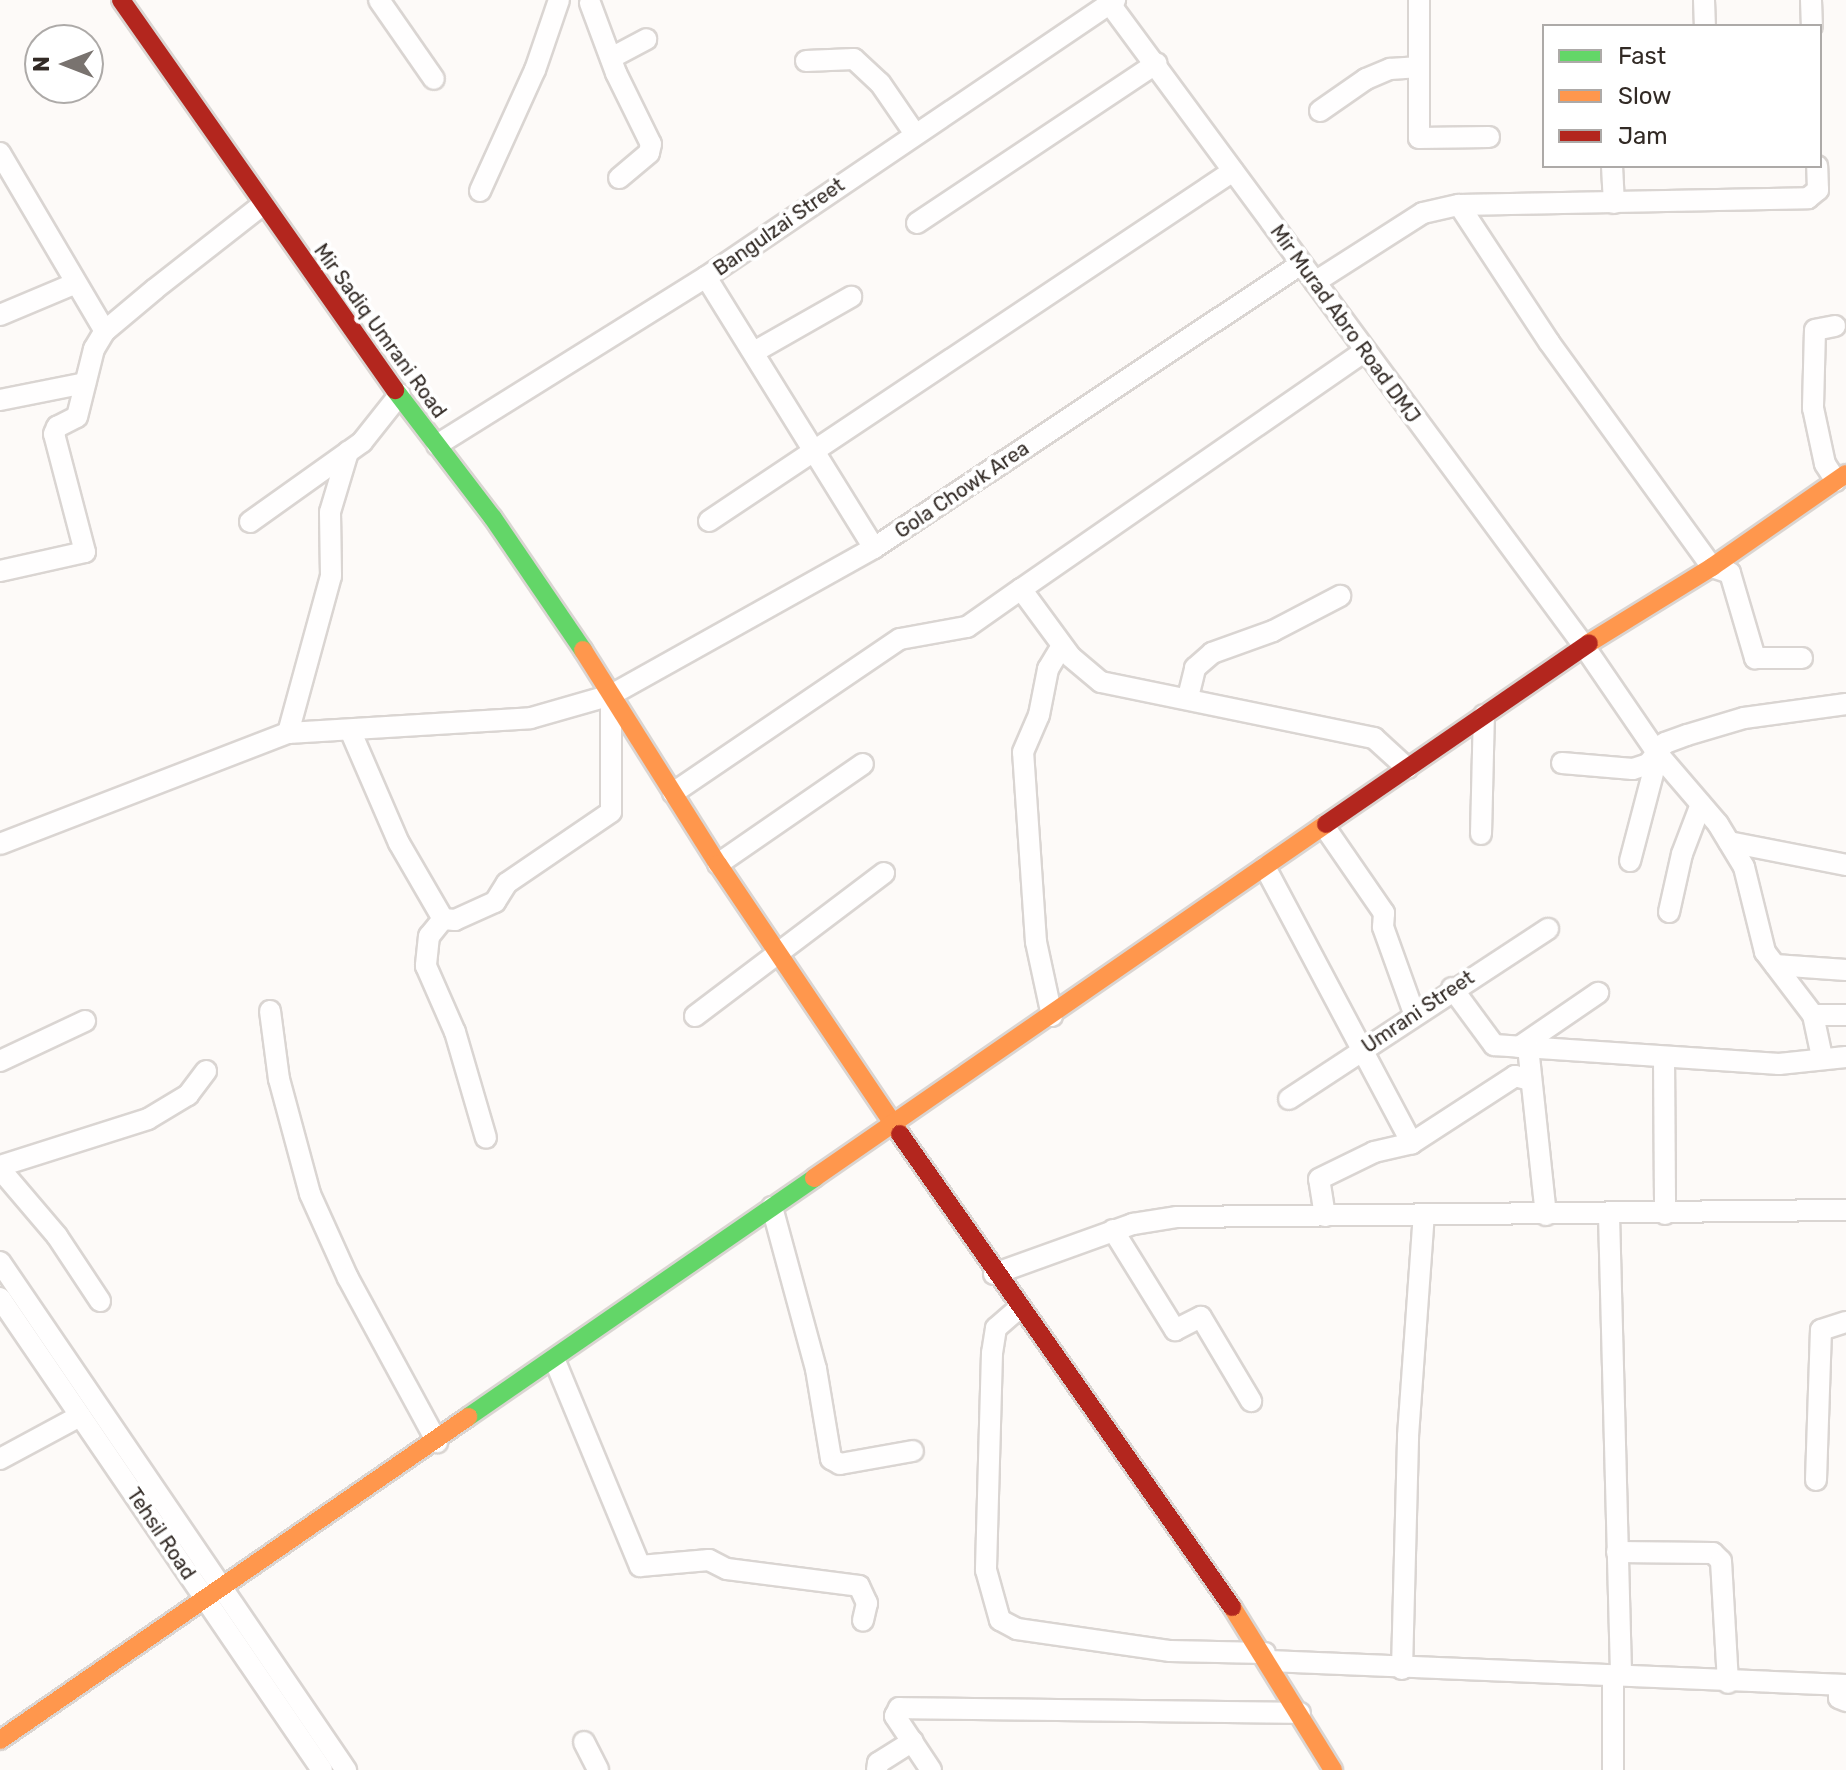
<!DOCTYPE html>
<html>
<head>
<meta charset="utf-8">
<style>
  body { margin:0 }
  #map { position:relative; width:1846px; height:1770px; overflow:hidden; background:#fdfaf8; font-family:Rubik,sans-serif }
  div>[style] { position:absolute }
  .roads { filter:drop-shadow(2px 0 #dad5d2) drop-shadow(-2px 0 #dad5d2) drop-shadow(0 2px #dad5d2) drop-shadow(0 -2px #dad5d2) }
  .street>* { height:20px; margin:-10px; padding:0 10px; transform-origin:10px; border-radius:10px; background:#fffefe }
  .fast>* { height:18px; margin:-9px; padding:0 9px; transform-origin:9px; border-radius:9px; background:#63d668 }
  .slow>* { height:18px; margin:-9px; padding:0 9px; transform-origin:9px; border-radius:9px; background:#ff974d }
  .jam>* { height:18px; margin:-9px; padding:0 9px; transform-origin:9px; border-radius:9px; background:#b3261e }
  span { translate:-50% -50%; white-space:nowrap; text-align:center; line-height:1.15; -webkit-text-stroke:8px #fff; paint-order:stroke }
  .street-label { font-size:20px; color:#322a25 }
  .legend { position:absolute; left:1542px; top:24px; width:280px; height:144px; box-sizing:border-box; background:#fff; border:2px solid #adaaa8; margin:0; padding:10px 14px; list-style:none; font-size:24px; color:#322a25 }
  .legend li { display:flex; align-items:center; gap:16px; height:40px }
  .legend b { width:40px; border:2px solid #adaaa8 }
  .north { position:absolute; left:24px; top:24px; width:80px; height:80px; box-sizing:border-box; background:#fff; border:2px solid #adaaa8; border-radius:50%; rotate:270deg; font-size:22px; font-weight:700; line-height:32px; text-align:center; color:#322a25 }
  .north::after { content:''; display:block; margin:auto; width:28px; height:36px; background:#79736f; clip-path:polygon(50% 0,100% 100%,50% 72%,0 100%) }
</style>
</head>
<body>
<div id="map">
  <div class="roads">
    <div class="street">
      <i style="left:379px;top:0;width:96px;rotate:55.2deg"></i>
      <i style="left:1107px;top:0;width:803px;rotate:53.56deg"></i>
      <i style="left:1584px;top:646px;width:131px;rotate:55.6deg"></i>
      <i style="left:1658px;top:754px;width:92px;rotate:49.4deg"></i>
      <i style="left:1718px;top:824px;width:50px;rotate:58.8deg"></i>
      <i style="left:1744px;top:867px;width:88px;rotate:76.1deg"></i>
      <i style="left:1765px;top:952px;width:79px;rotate:52.7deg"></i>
      <i style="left:1813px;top:1015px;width:43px;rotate:77.9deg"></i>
      <i style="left:1419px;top:0;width:138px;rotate:90deg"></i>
      <i style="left:1419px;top:138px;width:70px;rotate:-0.8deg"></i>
      <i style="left:1704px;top:0;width:26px;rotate:88deg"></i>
      <i style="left:1811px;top:0;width:26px;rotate:88deg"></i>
      <i style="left:590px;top:3px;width:75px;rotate:69.6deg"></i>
      <i style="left:616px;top:73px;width:79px;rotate:63.8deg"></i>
      <i style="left:651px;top:144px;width:9px;rotate:103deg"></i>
      <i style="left:649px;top:153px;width:39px;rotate:140deg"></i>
      <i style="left:611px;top:58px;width:40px;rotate:-28deg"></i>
      <i style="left:806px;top:61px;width:48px;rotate:-2.4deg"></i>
      <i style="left:854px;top:59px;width:35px;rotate:43deg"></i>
      <i style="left:880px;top:83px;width:62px;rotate:55.5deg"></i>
      <i style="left:1320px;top:111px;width:56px;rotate:-34.8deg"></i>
      <i style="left:1366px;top:79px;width:26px;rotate:-23deg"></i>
      <i style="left:1390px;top:69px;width:26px;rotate:-4deg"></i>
      <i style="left:0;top:153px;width:207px;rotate:59.5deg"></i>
      <i style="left:1612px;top:166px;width:37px;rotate:87deg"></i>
      <i style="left:480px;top:191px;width:133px;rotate:-65.6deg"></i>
      <i style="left:535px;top:70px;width:74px;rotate:-71.1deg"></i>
      <i style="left:1459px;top:205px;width:164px;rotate:56.7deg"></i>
      <i style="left:1549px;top:342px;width:278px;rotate:54.1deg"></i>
      <i style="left:1712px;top:567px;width:19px;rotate:18deg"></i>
      <i style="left:1730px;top:573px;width:89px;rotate:73.6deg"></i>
      <i style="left:1755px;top:658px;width:47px"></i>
      <i style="left:917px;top:223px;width:288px;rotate:-33.7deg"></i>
      <i style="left:706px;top:277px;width:319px;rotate:58.2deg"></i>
      <i style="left:1315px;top:282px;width:128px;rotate:-32.6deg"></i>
      <i style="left:1423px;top:213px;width:37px;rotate:-13deg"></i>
      <i style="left:1459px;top:205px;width:349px;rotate:-1.1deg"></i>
      <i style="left:1808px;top:198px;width:13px;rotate:-39deg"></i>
      <i style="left:1818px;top:190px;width:24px;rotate:-92deg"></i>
      <i style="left:0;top:315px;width:82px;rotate:-22.8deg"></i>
      <i style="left:1835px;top:326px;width:20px;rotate:169deg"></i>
      <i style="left:1815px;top:330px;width:78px;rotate:91.5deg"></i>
      <i style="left:1813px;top:408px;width:57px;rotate:77.9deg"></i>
      <i style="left:1825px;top:464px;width:20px;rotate:57deg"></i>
      <i style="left:1365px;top:351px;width:418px;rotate:145.3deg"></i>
      <i style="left:1021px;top:589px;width:84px;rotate:53.7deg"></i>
      <i style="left:1071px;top:657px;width:39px;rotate:40deg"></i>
      <i style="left:1101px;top:682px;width:279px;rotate:11.6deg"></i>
      <i style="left:1374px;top:738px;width:45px;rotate:42.3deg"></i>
      <i style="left:754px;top:352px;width:112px;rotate:-29.6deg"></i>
      <i style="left:0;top:400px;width:87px;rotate:-11.3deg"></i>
      <i style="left:437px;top:445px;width:317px;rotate:-32deg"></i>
      <i style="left:706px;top:277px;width:494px;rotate:-34.1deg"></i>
      <i style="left:709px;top:521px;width:630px;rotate:-33.74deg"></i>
      <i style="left:250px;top:522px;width:138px;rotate:-35.5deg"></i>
      <i style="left:362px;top:442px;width:61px;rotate:-51.6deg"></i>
      <i style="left:0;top:571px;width:87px;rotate:-12.6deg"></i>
      <i style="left:85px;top:552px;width:122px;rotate:-104.7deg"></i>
      <i style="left:54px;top:434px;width:8px;rotate:-67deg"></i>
      <i style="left:57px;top:427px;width:22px;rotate:-27deg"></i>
      <i style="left:77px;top:417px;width:70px;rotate:-76deg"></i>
      <i style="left:94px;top:349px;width:21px;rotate:-59deg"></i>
      <i style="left:105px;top:331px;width:65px;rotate:-40deg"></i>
      <i style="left:155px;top:289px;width:136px;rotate:-38.1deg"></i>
      <i style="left:1188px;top:697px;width:30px;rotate:-76deg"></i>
      <i style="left:1195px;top:668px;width:23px;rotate:-41deg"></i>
      <i style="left:1212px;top:653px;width:65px;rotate:-19.8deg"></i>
      <i style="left:1273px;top:631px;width:76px;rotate:-27.6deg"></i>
      <i style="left:350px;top:730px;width:123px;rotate:66.6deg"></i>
      <i style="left:399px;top:843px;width:88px;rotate:59.9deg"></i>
      <i style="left:443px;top:919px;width:12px;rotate:5deg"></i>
      <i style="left:455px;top:920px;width:44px;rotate:-24.2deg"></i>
      <i style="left:495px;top:902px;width:22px;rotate:-58deg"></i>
      <i style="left:507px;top:883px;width:126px;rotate:-34.3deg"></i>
      <i style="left:611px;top:812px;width:117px;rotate:-90deg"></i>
      <i style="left:288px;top:733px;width:163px;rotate:-74.7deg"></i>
      <i style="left:331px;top:576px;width:64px;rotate:-90.9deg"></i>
      <i style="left:330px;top:512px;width:63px;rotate:-73.3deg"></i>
      <i style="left:1562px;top:763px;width:71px;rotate:4.8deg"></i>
      <i style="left:1633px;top:769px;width:16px;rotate:-18deg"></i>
      <i style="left:1648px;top:764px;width:27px;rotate:-51deg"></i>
      <i style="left:1665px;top:743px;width:23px;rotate:-20deg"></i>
      <i style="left:1687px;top:735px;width:59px;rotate:-16.6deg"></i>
      <i style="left:1744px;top:718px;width:103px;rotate:-7.8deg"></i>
      <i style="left:673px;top:793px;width:274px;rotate:-34.2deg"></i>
      <i style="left:900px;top:639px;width:68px;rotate:-10.2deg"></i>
      <i style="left:967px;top:627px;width:66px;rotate:-35.1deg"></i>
      <i style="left:1324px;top:826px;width:106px;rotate:55.4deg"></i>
      <i style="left:1384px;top:913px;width:14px;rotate:94deg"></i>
      <i style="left:1383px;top:927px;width:91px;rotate:70.2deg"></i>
      <i style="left:1481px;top:834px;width:119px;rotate:-88.6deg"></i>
      <i style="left:1729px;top:842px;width:119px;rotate:11.1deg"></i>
      <i style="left:0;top:844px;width:309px;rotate:-21.1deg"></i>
      <i style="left:288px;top:733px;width:243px;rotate:-3.5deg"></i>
      <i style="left:531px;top:718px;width:83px;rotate:-16deg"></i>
      <i style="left:611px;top:695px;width:301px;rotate:-29.2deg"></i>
      <i style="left:874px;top:548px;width:513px;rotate:-33.63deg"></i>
      <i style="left:1630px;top:861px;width:111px;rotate:-75.3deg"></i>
      <i style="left:718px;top:864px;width:176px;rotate:-34.6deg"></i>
      <i style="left:1265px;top:867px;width:313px;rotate:62deg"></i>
      <i style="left:1669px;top:912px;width:59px;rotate:-77.4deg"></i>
      <i style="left:1682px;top:854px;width:53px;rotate:-69.2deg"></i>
      <i style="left:443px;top:919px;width:22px;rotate:129deg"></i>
      <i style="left:429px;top:936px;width:30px;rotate:96deg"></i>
      <i style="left:426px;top:966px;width:72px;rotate:66.3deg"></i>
      <i style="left:455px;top:1032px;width:110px;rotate:73.7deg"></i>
      <i style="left:1775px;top:965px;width:71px;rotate:4deg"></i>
      <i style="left:1452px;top:988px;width:71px;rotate:53.6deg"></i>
      <i style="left:1494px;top:1045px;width:286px;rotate:3.8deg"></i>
      <i style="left:1779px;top:1064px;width:67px;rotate:-6deg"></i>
      <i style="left:270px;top:1011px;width:69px;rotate:82.5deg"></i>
      <i style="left:279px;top:1079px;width:119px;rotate:74.9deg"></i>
      <i style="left:310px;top:1194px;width:92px;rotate:65.7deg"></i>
      <i style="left:348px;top:1278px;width:187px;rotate:61.5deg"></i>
      <i style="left:1813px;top:1015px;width:33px"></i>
      <i style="left:695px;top:1016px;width:237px;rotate:-37.1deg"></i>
      <i style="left:1052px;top:1016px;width:76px;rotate:-102.2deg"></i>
      <i style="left:1036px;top:942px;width:190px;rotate:-93.9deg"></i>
      <i style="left:1023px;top:752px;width:40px;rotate:-66.6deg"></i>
      <i style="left:1039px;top:715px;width:47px;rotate:-78.9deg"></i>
      <i style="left:1048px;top:669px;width:27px;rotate:-59deg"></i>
      <i style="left:1519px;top:1047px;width:96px;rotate:-34.4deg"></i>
      <i style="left:1528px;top:1047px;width:169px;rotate:83.9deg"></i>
      <i style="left:1664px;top:1057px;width:157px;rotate:89.6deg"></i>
      <i style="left:0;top:1061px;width:94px;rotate:-25.2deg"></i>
      <i style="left:1289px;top:1099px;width:310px;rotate:-33.3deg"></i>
      <i style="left:0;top:1166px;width:155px;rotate:-17.6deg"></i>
      <i style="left:148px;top:1119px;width:47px;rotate:-31deg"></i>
      <i style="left:188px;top:1095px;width:30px;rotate:-53deg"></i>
      <i style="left:0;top:1169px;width:88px;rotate:49.6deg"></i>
      <i style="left:57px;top:1236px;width:78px;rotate:56.5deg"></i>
      <i style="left:772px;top:1207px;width:168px;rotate:74.8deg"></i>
      <i style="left:816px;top:1369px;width:91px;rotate:80.5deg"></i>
      <i style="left:831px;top:1459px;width:10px;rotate:29deg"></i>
      <i style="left:840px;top:1464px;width:74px;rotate:-10.1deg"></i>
      <i style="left:1609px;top:1215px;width:460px;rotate:88.5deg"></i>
      <i style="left:1325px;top:1216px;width:37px;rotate:-99deg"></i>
      <i style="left:1319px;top:1179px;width:61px;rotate:-26.1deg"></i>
      <i style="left:1374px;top:1152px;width:39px;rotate:-13deg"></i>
      <i style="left:1412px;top:1143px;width:123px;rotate:-33deg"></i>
      <i style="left:1515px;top:1076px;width:16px;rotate:15deg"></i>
      <i style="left:1113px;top:1230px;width:118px;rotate:58.2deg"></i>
      <i style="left:1175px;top:1330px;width:29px;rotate:-27deg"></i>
      <i style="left:1201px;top:1317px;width:98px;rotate:59.2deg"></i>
      <i style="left:0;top:1262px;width:615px;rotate:55.74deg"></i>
      <i style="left:994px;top:1274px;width:148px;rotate:-19.8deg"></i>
      <i style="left:1133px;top:1224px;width:45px;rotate:-9deg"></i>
      <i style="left:1177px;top:1217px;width:669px;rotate:-0.6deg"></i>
      <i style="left:0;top:1298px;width:571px;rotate:55.7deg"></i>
      <i style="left:1018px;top:1309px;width:29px;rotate:139deg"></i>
      <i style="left:996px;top:1328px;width:25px;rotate:99deg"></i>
      <i style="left:992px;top:1353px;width:217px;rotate:91.6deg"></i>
      <i style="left:986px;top:1570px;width:52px;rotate:74.4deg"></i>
      <i style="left:1000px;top:1620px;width:19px;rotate:28deg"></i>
      <i style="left:1017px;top:1629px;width:155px;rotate:8.2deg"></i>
      <i style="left:1170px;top:1651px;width:95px;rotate:1.2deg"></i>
      <i style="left:555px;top:1361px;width:222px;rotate:67.5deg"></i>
      <i style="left:640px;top:1566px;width:69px;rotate:-5deg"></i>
      <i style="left:709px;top:1560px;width:20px;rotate:27deg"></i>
      <i style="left:727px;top:1569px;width:133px;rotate:7.3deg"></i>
      <i style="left:859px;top:1586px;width:19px;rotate:65deg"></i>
      <i style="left:867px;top:1603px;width:18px;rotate:103deg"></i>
      <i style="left:0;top:1459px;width:91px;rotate:-28.3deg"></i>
      <i style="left:1816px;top:1480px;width:150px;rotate:-88.1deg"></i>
      <i style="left:1821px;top:1330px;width:26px;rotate:-18deg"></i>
      <i style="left:1617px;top:1552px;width:96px;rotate:0.6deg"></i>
      <i style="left:1713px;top:1553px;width:11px;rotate:45deg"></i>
      <i style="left:1721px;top:1561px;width:122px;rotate:86.7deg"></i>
      <i style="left:1269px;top:1661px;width:577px;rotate:2.38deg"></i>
      <i style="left:1402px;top:1669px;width:233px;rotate:-88.5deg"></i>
      <i style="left:1408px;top:1436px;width:222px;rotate:-85.9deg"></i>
      <i style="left:1613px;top:1675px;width:95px;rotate:90deg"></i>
      <i style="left:1839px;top:1685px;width:13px;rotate:90deg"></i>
      <i style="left:1839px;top:1698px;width:8px;rotate:23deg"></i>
      <i style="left:584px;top:1742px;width:31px;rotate:63deg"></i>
      <i style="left:877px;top:1770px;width:7px;rotate:-82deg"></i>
      <i style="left:878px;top:1763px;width:41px;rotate:-32.2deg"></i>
      <i style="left:931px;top:1770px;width:65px;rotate:-123.7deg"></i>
      <i style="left:895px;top:1716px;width:9px;rotate:-63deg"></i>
      <i style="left:899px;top:1708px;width:401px;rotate:0.7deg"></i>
    </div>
    <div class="fast">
      <i style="left:395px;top:390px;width:161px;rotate:52.6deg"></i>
      <i style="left:493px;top:518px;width:160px;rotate:55.7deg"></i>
      <i style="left:468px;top:1417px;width:421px;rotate:-34.6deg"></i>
    </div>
    <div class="slow">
      <i style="left:1589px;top:643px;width:145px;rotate:-31.7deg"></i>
      <i style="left:1712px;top:567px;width:163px;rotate:-34.8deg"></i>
      <i style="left:583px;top:650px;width:253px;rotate:57.8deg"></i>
      <i style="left:718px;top:864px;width:326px;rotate:56deg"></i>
      <i style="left:814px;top:1178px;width:622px;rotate:-34.66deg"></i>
      <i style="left:1232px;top:1607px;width:192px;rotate:58.2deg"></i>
      <i style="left:0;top:1740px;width:569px;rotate:-34.61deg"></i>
    </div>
    <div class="jam">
      <i style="left:121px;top:0;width:477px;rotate:54.9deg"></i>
      <i style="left:1326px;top:824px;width:319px;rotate:-34.5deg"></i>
      <i style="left:900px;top:1134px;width:578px;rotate:54.93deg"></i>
    </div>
  </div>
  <div class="street-label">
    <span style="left:779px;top:227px;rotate:-35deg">Bangulzai Street</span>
    <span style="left:1345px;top:324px;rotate:54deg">Mir Murad Abro Road DMJ</span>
    <span style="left:380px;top:331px;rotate:54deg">Mir Sadiq Umrani Road</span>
    <span style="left:962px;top:490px;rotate:-34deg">Gola Chowk Area</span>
    <span style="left:1418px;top:1012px;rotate:-34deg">Umrani Street</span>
    <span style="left:161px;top:1534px;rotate:56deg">Tehsil Road</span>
  </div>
  <ul class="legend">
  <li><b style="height:10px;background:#63d668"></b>Fast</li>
  <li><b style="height:10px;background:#ff974d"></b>Slow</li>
  <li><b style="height:10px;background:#b3261e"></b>Jam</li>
  </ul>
  <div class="north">N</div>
</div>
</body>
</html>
